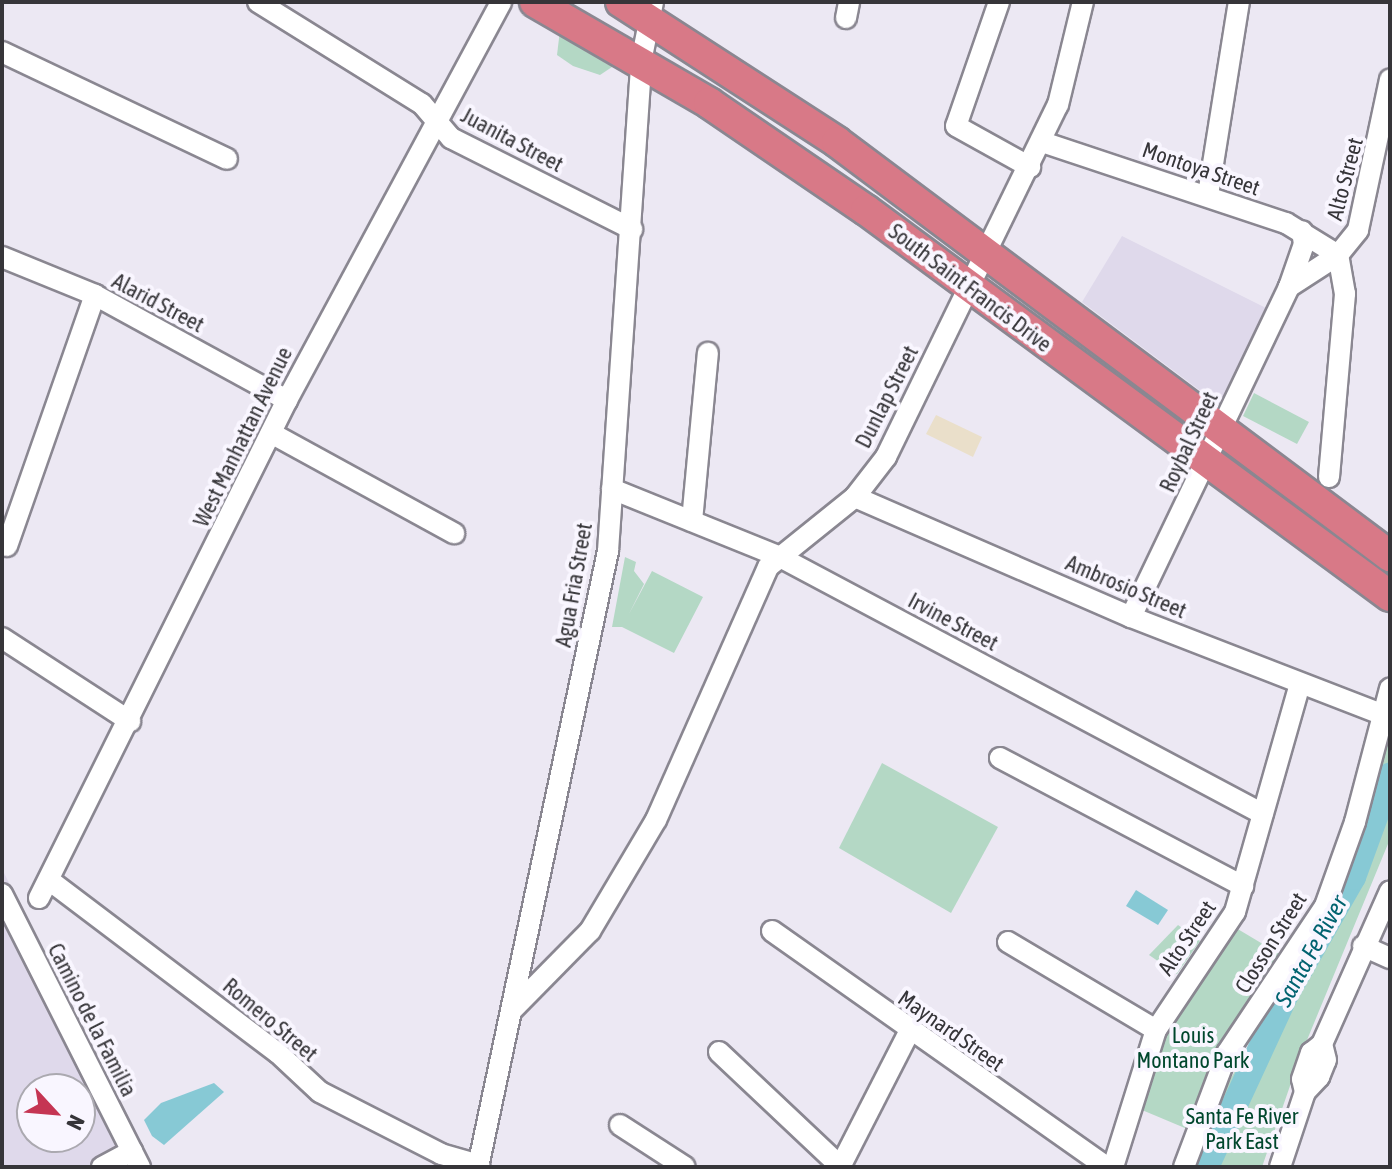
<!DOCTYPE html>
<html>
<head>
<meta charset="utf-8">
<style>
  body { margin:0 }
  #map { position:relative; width:1392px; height:1169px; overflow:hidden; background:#ece8f3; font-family:"Asap Condensed",sans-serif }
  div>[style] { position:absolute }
  .built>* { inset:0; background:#dfd9eb }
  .industrial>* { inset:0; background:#eadfca }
  .green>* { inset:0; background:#b4d8c5 }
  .water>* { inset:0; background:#87c9d5 }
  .river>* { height:26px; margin:-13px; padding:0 13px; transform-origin:13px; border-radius:13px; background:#87c9d5 }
  .roads { filter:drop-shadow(2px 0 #8a8791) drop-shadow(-2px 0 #8a8791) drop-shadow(0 2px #8a8791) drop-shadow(0 -2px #8a8791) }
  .minor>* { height:20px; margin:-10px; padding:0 10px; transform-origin:10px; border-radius:10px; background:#fff }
  .highway>* { height:30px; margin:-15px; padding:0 15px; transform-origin:15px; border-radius:15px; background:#d87987 }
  span { translate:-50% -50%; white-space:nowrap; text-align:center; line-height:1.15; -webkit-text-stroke:8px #f9f6ff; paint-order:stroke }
  .street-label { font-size:22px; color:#363539 }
  .park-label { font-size:22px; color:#00472d }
  .water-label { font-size:24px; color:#016370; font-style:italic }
  .frame { position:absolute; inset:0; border:4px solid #363539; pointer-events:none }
  .north { position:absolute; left:16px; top:1073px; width:80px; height:80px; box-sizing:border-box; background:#f9f6ff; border:2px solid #aba9b0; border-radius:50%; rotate:116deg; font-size:22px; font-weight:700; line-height:32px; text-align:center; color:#363539 }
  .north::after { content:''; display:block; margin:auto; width:28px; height:36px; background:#c53553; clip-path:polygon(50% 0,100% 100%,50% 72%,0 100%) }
</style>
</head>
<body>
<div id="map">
  <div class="built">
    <i style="clip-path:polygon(1122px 236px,1268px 309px,1222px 407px,1082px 302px)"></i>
    <i style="clip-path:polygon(evenodd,2px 869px,154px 1167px,2px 1167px,2px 869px,32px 1089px,80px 1089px,80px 1137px,32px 1137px,32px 1089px)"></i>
  </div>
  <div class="industrial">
    <i style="clip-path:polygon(936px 415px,982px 437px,973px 457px,926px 434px)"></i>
  </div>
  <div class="green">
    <i style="clip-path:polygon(560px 30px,615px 65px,600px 75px,573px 66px,557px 55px)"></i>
    <i style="clip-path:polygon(1254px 393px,1309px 422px,1297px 444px,1243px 416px)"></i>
    <i style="clip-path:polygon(625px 557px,636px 562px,634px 571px,644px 584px,629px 614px,652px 571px,703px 597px,674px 653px,622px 627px,612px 627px)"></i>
    <i style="clip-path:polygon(1390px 735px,1390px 839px,1300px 1057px,1262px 1167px,1192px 1167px,1225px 1088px,1333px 905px)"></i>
    <i style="clip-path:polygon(882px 763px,998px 827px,951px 913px,839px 848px)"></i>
    <i style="clip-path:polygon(1178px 925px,1200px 941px,1177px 974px,1149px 955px)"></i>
    <i style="clip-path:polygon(1236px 928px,1286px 958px,1192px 1131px,1142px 1110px,1166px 1035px)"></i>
  </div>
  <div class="water">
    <i style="clip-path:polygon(1136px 890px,1168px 910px,1158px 925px,1126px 906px)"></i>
    <i style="clip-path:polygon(214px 1083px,224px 1092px,164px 1145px,152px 1136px,144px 1120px,161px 1103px)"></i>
  </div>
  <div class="river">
    <i style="left:1206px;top:1167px;width:191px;rotate:-65.2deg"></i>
    <i style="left:1286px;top:994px;width:135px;rotate:-60.2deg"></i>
    <i style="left:1353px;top:877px;width:108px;rotate:-69.9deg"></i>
  </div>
  <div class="roads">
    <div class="minor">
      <i style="left:258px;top:2px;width:193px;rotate:31.9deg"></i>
      <i style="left:422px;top:104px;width:45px;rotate:49.5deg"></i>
      <i style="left:451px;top:138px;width:203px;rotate:26.7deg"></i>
      <i style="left:999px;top:2px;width:131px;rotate:109.1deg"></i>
      <i style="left:956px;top:126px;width:85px;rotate:29deg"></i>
      <i style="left:846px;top:18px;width:16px;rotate:-79deg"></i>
      <i style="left:2px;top:52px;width:249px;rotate:25.4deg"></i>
      <i style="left:1042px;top:142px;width:257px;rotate:18.4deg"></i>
      <i style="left:1286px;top:223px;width:61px;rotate:31.6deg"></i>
      <i style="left:1338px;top:255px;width:59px;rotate:146.9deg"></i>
      <i style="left:1289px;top:287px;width:366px;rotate:115.6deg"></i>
      <i style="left:1208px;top:195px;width:195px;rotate:-80.9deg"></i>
      <i style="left:2px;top:257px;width:100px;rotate:22.2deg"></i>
      <i style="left:95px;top:295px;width:219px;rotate:28.7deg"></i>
      <i style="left:1289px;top:287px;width:46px;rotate:-70.8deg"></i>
      <i style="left:1304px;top:244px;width:13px;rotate:-99deg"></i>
      <i style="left:271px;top:433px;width:209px;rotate:28.7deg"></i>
      <i style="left:1329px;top:477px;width:184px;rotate:-85deg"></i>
      <i style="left:1345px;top:294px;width:40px;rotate:-100deg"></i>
      <i style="left:1338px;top:255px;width:32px;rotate:-51deg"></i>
      <i style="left:1358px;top:230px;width:154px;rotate:-78deg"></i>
      <i style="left:612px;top:489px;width:179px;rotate:22deg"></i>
      <i style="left:778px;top:556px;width:549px;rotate:28.01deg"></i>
      <i style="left:855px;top:497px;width:301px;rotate:23.5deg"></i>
      <i style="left:1131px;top:617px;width:268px;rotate:21.2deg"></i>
      <i style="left:692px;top:521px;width:169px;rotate:-84.6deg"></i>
      <i style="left:7px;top:546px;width:266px;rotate:-70.7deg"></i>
      <i style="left:2px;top:638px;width:153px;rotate:33deg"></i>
      <i style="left:1000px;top:758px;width:275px;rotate:27.8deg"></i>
      <i style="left:49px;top:880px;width:287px;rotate:37.1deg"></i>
      <i style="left:278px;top:1053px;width:57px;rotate:42.9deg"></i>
      <i style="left:320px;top:1092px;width:136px;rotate:27.1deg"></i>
      <i style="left:441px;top:1154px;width:40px;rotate:16deg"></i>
      <i style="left:2px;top:894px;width:306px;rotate:63.2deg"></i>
      <i style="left:39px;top:898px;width:556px;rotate:-63.53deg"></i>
      <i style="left:287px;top:400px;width:452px;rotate:-61.7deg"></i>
      <i style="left:772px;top:931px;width:409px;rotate:35.2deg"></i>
      <i style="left:1008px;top:942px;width:172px;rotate:30.7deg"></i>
      <i style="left:1363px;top:946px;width:30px;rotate:24deg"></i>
      <i style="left:513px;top:1009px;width:110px;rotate:-45.4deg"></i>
      <i style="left:590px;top:931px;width:129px;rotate:-59.3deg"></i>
      <i style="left:656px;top:820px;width:277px;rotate:-66.1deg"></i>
      <i style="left:768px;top:567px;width:112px;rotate:-38.8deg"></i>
      <i style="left:855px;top:497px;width:51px;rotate:-52.2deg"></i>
      <i style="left:886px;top:457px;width:392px;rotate:-64deg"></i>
      <i style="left:1058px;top:105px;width:106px;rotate:-76.4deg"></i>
      <i style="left:719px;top:1052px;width:168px;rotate:43.3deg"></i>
      <i style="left:1305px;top:1092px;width:21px;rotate:-47deg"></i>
      <i style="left:1319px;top:1077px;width:18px;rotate:-68deg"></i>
      <i style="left:1326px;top:1060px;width:16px;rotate:-104deg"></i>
      <i style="left:620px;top:1125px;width:77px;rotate:32.9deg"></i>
      <i style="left:102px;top:1167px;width:34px;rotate:-28deg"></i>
      <i style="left:478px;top:1167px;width:630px;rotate:-78.08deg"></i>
      <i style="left:608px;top:551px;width:490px;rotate:-86.1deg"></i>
      <i style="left:641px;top:62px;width:61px;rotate:-78.7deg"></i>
      <i style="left:840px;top:1167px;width:152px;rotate:-62.9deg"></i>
      <i style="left:1113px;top:1167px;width:144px;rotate:-72.6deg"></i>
      <i style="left:1156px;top:1030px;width:142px;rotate:-56.2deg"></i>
      <i style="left:1235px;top:912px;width:237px;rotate:-74.1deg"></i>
      <i style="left:1184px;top:1167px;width:122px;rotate:-69.3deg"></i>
      <i style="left:1227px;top:1053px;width:177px;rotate:-56.3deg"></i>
      <i style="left:1325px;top:906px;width:89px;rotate:-70.3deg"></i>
      <i style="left:1355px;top:822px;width:138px;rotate:-75.3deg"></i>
      <i style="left:1280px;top:1167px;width:79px;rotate:-71.6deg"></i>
      <i style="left:1305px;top:1092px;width:13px;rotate:-103deg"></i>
      <i style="left:1302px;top:1079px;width:28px;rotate:-71deg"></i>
      <i style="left:1311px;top:1053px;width:14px;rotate:-39deg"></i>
      <i style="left:1322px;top:1044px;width:167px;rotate:-66deg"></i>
    </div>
    <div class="highway">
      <i style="left:535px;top:2px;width:201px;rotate:30.1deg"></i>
      <i style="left:709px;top:103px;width:190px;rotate:34.3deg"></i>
      <i style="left:866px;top:210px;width:651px;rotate:36.38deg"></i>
      <i style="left:621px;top:2px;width:257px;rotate:32.9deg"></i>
      <i style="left:837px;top:142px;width:691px;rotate:36.82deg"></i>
    </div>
  </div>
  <div class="street-label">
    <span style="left:512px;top:140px;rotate:28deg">Juanita Street</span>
    <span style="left:1201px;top:169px;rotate:19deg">Montoya Street</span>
    <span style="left:1345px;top:179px;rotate:-75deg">Alto Street</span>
    <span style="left:970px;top:288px;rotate:37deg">South Saint Francis Drive</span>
    <span style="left:158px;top:303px;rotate:28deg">Alarid Street</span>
    <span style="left:887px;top:397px;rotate:-63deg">Dunlap Street</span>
    <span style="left:243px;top:437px;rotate:-64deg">West Manhattan Avenue</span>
    <span style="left:1189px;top:442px;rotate:-65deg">Roybal Street</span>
    <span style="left:574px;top:585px;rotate:-80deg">Agua Fria Street</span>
    <span style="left:1126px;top:587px;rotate:23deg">Ambrosio Street</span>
    <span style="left:953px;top:622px;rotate:28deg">Irvine Street</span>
    <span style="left:1187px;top:938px;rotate:-56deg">Alto Street</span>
    <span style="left:1271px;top:943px;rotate:-58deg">Closson Street</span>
    <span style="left:92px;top:1020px;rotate:63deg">Camino de la Familia</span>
    <span style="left:270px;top:1020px;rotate:40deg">Romero Street</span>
    <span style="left:951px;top:1031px;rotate:35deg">Maynard Street</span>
  </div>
  <div class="park-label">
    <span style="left:1193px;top:1048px">Louis<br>Montano Park</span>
    <span style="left:1242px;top:1129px">Santa Fe River<br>Park East</span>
  </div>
  <div class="water-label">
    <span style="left:1311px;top:951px;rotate:-61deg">Santa Fe River</span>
  </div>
  <div class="frame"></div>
  <div class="north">N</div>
</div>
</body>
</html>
